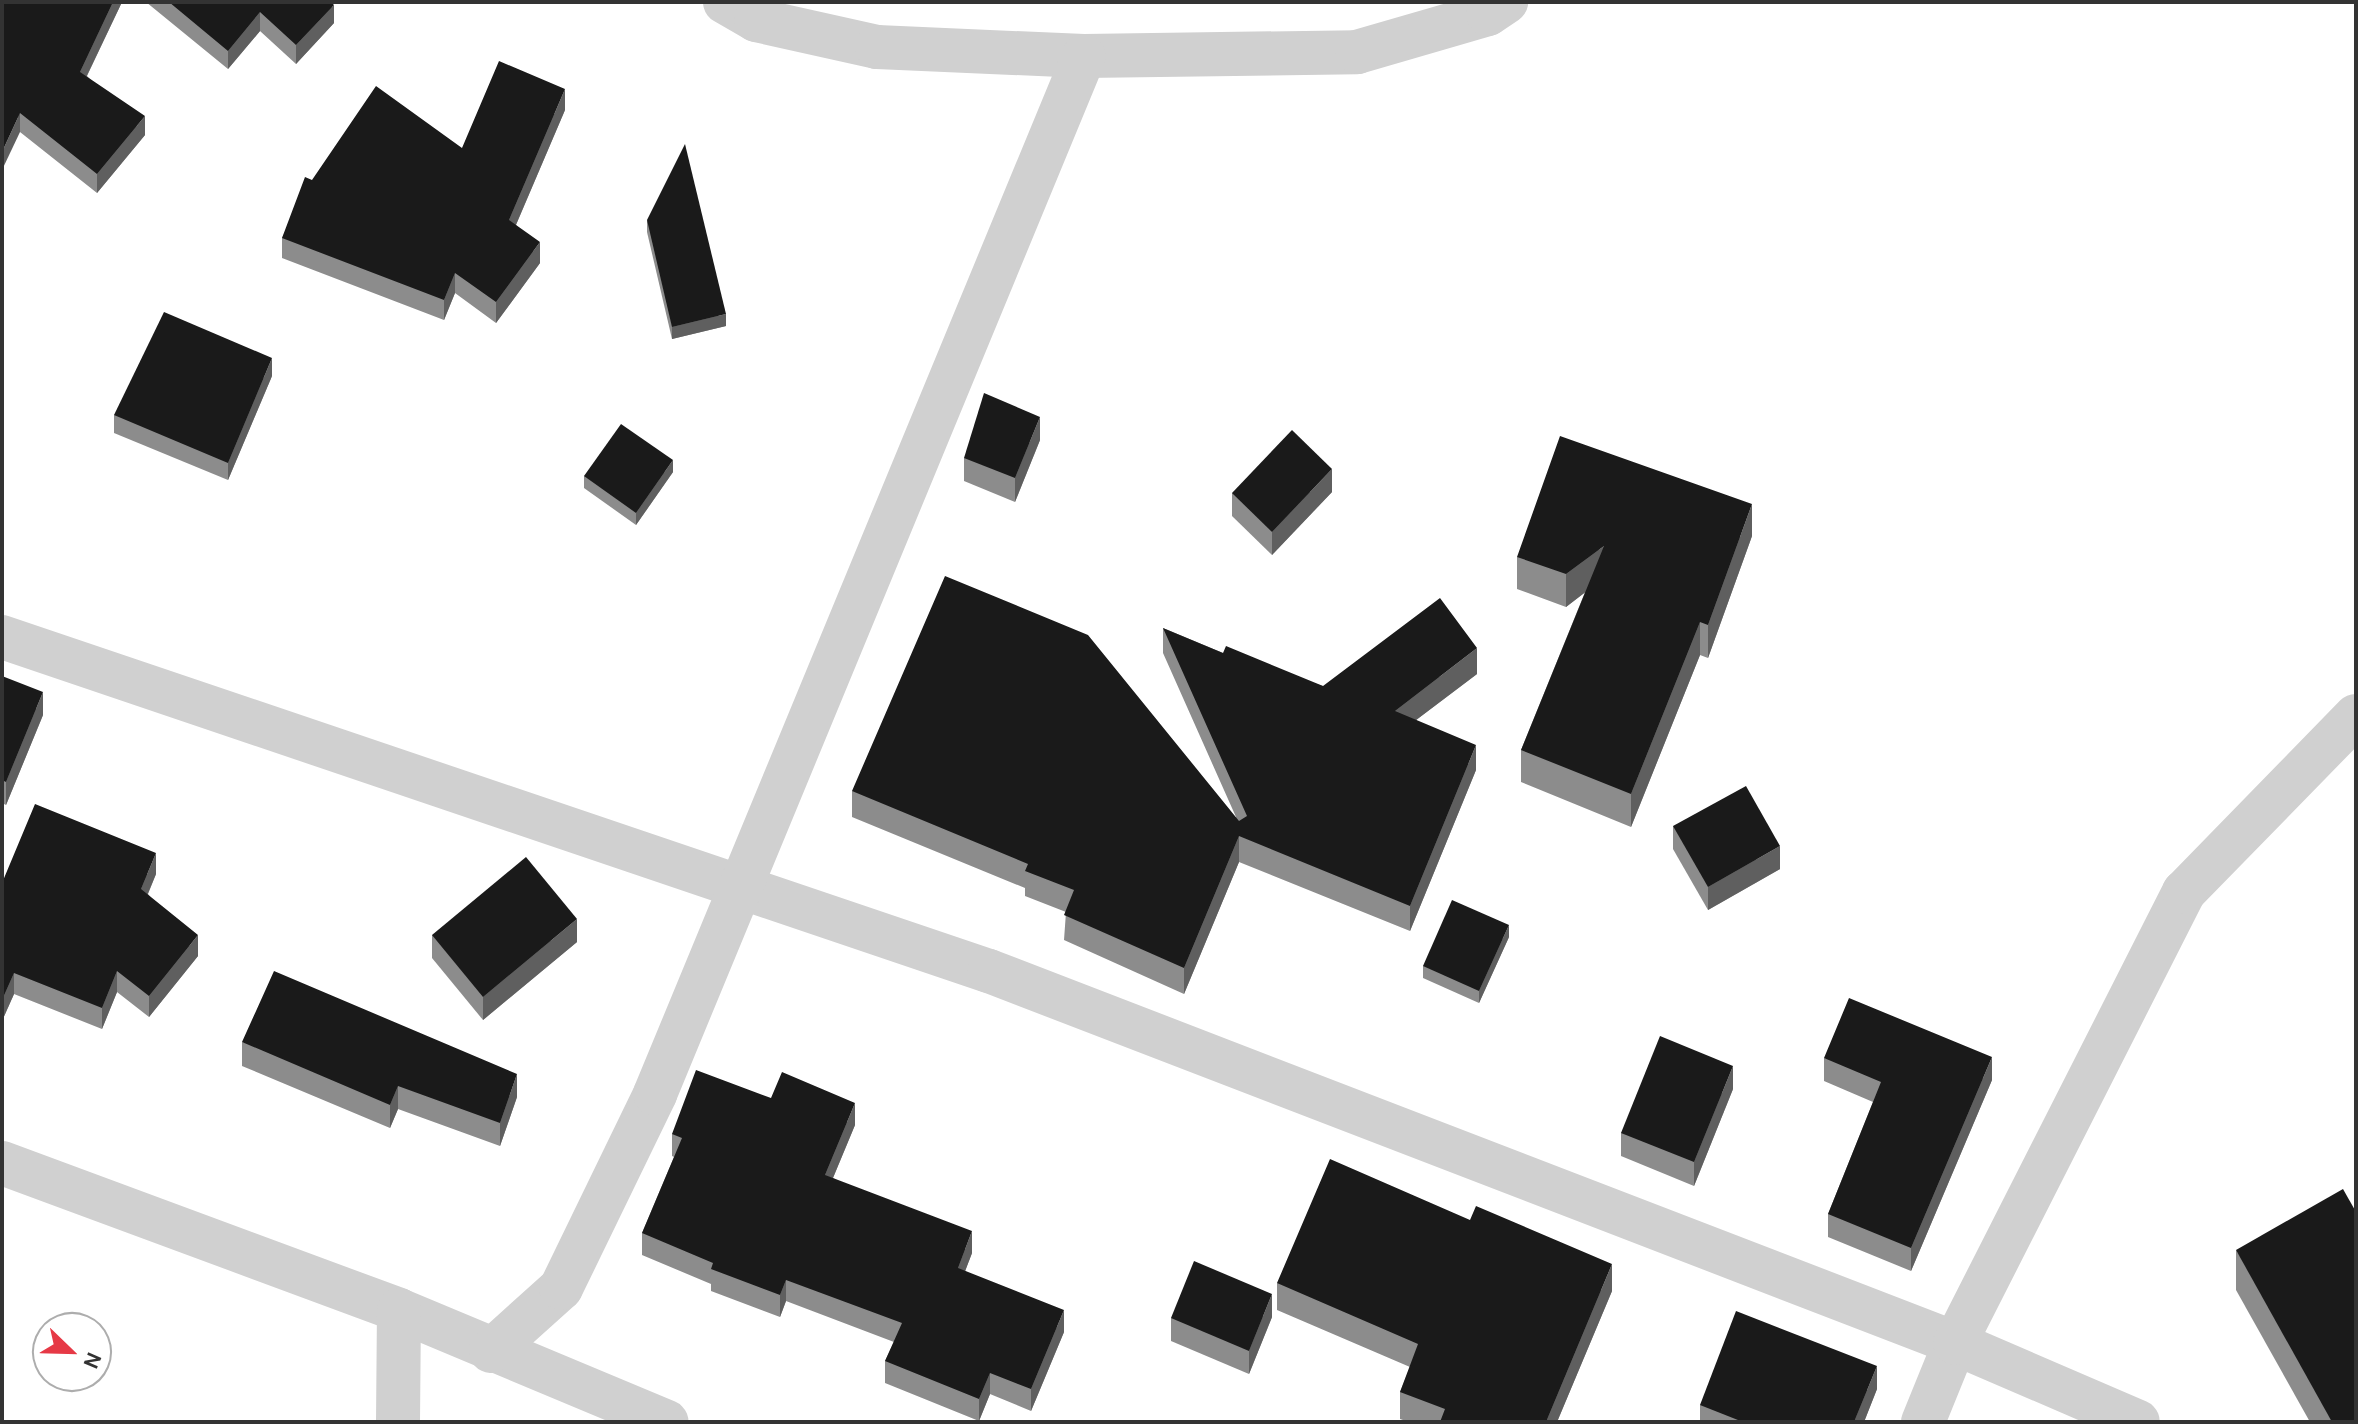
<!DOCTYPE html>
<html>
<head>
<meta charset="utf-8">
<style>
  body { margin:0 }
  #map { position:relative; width:2358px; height:1424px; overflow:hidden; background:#fff; font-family:Karla,sans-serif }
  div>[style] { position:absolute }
  .minor>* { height:44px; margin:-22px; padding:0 22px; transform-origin:22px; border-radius:22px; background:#d0d0d0 }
  .wall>* { inset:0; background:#8c8c8c }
  .shaded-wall>* { inset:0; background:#5f5f5f }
  .building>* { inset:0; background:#1a1a1a }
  span { translate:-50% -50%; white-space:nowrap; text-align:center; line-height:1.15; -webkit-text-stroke:8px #fff; paint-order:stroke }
  .frame { position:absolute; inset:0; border:4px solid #333; pointer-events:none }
  .north { position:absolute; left:32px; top:1312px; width:80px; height:80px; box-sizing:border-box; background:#fff; border:2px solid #adadad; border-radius:50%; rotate:113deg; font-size:22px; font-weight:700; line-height:32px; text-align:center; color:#333 }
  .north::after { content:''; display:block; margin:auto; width:28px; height:36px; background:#e63946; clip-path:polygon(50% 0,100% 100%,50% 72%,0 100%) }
</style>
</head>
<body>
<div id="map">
  <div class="minor">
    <i style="left:725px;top:2px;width:36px;rotate:30deg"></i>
    <i style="left:756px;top:20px;width:124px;rotate:12.6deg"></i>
    <i style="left:877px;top:47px;width:207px;rotate:2.5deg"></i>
    <i style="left:1084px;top:56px;width:273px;rotate:-0.8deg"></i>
    <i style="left:1357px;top:52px;width:136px;rotate:-16.2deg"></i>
    <i style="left:1488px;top:14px;width:22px;rotate:-34deg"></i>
    <i style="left:2px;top:637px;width:1042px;rotate:18.7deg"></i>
    <i style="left:989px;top:971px;width:1035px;rotate:21.06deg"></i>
    <i style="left:1955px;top:1343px;width:199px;rotate:23.3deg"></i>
    <i style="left:2px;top:1163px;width:423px;rotate:20.3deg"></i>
    <i style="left:399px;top:1310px;width:290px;rotate:22.7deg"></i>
    <i style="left:491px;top:1351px;width:94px;rotate:-42deg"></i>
    <i style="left:561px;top:1288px;width:216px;rotate:-64.1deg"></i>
    <i style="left:655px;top:1094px;width:1123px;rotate:-67.54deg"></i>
    <i style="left:398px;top:1422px;width:112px;rotate:-89.5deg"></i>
    <i style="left:1923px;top:1422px;width:85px;rotate:-67.9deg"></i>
    <i style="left:1955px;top:1343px;width:506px;rotate:-63.08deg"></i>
    <i style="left:2184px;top:892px;width:246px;rotate:-45.7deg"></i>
  </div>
  <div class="wall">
    <i style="clip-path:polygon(2px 2px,122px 2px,87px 76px,145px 135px,97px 193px,20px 132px)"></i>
    <i style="clip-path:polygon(146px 2px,331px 2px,334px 23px,296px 64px,260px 31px,228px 69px)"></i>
    <i style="clip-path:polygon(565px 110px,516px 225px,540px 263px,496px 323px,455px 293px,444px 320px,282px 258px,282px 238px,312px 180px,462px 148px)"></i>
    <i style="clip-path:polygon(647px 220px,726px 326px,672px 339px,647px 232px)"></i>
    <i style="clip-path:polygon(272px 376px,228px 480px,114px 433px,114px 415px)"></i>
    <i style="clip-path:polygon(1040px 440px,1015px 502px,964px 481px,964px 458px)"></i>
    <i style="clip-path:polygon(673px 472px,636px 525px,584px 488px,584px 476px)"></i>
    <i style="clip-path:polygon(1332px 492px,1272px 555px,1232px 516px,1232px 493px)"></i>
    <i style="clip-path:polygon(1752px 536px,1708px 658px,1700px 655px,1631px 827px,1521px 782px,1521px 750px,1585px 592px,1566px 607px,1517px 589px,1517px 557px)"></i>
    <i style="clip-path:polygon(1163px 628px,1223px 653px,1323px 686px,1477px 674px,1416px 720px,1476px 770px,1410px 931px,1239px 862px,1184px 994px,1064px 940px,1066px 912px,1025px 896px,1025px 888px,852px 817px,852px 791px,1236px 817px,1163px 653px)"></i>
    <i style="clip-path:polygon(2px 676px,43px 715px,6px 805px,2px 803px)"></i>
    <i style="clip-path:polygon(1673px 826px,1780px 869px,1708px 910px,1673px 849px)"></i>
    <i style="clip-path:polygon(156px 874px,148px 894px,198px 956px,149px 1017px,117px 992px,102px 1029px,14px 994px,2px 1021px,2px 883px)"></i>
    <i style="clip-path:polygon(432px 935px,577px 942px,483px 1020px,432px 958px)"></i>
    <i style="clip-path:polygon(1509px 937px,1479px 1003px,1423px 978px,1423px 966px)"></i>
    <i style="clip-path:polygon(242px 1042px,517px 1097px,500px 1146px,398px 1109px,390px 1128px,242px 1066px)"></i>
    <i style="clip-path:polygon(1824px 1058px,1992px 1080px,1911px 1271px,1828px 1237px,1828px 1214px,1873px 1102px,1824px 1081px)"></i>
    <i style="clip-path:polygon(1733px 1089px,1694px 1186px,1621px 1156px,1621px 1133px)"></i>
    <i style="clip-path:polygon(771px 1098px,855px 1125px,833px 1178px,972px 1253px,965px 1271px,1064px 1332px,1031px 1411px,990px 1394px,979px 1421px,885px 1383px,885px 1361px,894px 1342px,786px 1301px,780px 1317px,711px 1291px,711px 1284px,642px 1255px,642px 1233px,674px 1157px,672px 1156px,672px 1134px)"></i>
    <i style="clip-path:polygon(2236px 1250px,2356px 1422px,2310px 1422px,2236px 1290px)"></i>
    <i style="clip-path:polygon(1277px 1283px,1612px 1291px,1557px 1422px,1409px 1422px,1400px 1419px,1400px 1392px,1410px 1367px,1277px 1310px)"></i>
    <i style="clip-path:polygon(1272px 1317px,1249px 1374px,1171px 1341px,1171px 1318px)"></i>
    <i style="clip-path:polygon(1877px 1389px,1864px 1422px,1700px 1422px,1700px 1405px)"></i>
  </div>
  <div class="shaded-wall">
    <i style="clip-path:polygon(113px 2px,122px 2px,80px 90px,80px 72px)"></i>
    <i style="clip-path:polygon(334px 5px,334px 23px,296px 64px,296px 45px)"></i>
    <i style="clip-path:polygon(260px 12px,260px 31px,228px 69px,228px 51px)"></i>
    <i style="clip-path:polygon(565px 89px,565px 110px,509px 241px,509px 220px)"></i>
    <i style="clip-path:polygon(20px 113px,20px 132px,2px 170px,2px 152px)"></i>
    <i style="clip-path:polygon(145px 116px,145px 135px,97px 193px,97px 174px)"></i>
    <i style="clip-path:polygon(540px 242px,540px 263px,496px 323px,496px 302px)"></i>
    <i style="clip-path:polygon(455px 273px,455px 293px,444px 320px,444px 300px)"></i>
    <i style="clip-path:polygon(726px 314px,726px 326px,672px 339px,672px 327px)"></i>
    <i style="clip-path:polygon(272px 358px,272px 376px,228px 480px,228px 463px)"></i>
    <i style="clip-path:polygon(1040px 417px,1040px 440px,1015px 502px,1015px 478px)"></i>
    <i style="clip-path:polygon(673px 460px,673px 472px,636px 525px,636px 513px)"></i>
    <i style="clip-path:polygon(1332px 469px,1332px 492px,1272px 555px,1272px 532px)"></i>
    <i style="clip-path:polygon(1752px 504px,1752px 536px,1708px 658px,1708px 625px)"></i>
    <i style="clip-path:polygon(1604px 546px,1604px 578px,1566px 607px,1566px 574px)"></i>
    <i style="clip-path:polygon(1700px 622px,1700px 655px,1631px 827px,1631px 794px)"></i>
    <i style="clip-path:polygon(1477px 648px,1477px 674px,1395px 736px,1395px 711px)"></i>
    <i style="clip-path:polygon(43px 692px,43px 715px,6px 805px,6px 782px)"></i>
    <i style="clip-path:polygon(1476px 745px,1476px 770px,1410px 931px,1410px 906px)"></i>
    <i style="clip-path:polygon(1239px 836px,1239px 862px,1184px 994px,1184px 968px)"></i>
    <i style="clip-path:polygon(1780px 846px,1780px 869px,1708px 910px,1708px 887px)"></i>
    <i style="clip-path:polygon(156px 853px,156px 874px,141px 910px,141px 889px)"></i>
    <i style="clip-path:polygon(577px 919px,577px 942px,483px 1020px,483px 997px)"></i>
    <i style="clip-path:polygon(1509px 925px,1509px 937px,1479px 1003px,1479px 991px)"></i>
    <i style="clip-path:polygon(198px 935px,198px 956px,149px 1017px,149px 996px)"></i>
    <i style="clip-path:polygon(117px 971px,117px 992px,102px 1029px,102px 1008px)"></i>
    <i style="clip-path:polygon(14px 973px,14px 994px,2px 1021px,2px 1000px)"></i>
    <i style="clip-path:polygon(1992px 1057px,1992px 1080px,1911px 1271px,1911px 1248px)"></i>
    <i style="clip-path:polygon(1733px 1066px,1733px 1089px,1694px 1186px,1694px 1162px)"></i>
    <i style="clip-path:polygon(517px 1074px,517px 1097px,500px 1146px,500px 1123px)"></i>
    <i style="clip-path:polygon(398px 1086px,398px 1109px,390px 1128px,390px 1105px)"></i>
    <i style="clip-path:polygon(855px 1103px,855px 1125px,825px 1197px,825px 1175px)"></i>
    <i style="clip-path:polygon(972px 1231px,972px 1253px,958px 1290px,958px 1268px)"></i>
    <i style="clip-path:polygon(1612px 1264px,1612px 1291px,1557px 1422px,1546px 1422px)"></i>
    <i style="clip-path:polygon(786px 1280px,786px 1301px,780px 1317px,780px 1295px)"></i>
    <i style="clip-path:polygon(1272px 1294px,1272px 1317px,1249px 1374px,1249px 1351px)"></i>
    <i style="clip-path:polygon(1064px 1310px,1064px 1332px,1031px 1411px,1031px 1389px)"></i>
    <i style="clip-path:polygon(1877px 1366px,1877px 1389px,1864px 1422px,1854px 1422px)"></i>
    <i style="clip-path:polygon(990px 1373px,990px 1394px,979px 1421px,979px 1399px)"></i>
  </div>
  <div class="building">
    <i style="clip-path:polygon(2px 2px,113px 2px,80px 72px,145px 116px,97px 174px,20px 113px,2px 152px)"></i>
    <i style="clip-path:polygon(169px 2px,331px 2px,334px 5px,296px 45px,260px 12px,228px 51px)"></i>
    <i style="clip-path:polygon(499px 61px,565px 89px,509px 220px,540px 242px,496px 302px,455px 273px,444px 300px,282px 238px,305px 177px,312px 180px,376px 86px,462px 148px)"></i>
    <i style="clip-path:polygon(685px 144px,726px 314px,672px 327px,647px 220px)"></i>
    <i style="clip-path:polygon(164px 312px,272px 358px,228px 463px,114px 415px)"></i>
    <i style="clip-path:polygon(984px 393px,1040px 417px,1015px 478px,964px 458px)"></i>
    <i style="clip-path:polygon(621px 424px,673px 460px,636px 513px,584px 476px)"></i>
    <i style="clip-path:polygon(1292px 430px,1332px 469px,1272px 532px,1232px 493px)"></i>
    <i style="clip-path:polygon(1560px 436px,1752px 504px,1708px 625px,1700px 622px,1631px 794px,1521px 750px,1604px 546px,1566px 574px,1517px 557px)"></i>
    <i style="clip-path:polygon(945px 576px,1088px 635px,1239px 821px,1247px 816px,1163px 628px,1223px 653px,1226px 646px,1323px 686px,1440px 598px,1477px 648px,1395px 711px,1476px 745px,1410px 906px,1239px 836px,1184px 968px,1064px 915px,1074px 890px,1025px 871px,1028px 864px,852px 791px)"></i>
    <i style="clip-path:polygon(2px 676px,43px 692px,6px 782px,2px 780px)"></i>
    <i style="clip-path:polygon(1746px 786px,1780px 846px,1708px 887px,1673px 826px)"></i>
    <i style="clip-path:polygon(35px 804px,156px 853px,141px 889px,198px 935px,149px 996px,117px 971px,102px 1008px,14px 973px,2px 1000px,2px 883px)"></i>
    <i style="clip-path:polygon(526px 857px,577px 919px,483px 997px,432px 935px)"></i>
    <i style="clip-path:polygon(1452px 900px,1509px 925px,1479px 991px,1423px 966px)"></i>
    <i style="clip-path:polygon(274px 971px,517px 1074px,500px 1123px,398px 1086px,390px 1105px,242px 1042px)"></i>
    <i style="clip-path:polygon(1849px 998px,1992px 1057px,1911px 1248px,1828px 1214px,1881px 1082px,1824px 1058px)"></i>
    <i style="clip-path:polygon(1660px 1036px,1733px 1066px,1694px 1162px,1621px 1133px)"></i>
    <i style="clip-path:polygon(696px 1070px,771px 1098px,782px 1072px,855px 1103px,825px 1175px,972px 1231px,958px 1268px,1064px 1310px,1031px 1389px,990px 1373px,979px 1399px,885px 1361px,902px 1323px,786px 1280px,780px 1295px,711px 1269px,713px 1263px,642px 1233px,682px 1138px,672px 1134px)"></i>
    <i style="clip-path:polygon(1330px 1159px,1470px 1220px,1476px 1206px,1612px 1264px,1546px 1422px,1440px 1422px,1445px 1409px,1400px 1392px,1418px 1344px,1277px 1283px)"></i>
    <i style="clip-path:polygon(2343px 1189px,2356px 1212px,2356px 1422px,2332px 1422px,2236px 1250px)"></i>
    <i style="clip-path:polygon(1194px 1261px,1272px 1294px,1249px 1351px,1171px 1318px)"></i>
    <i style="clip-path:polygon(1736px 1311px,1877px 1366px,1854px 1422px,1743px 1422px,1700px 1405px)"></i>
  </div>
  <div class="frame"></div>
  <div class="north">N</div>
</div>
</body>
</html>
